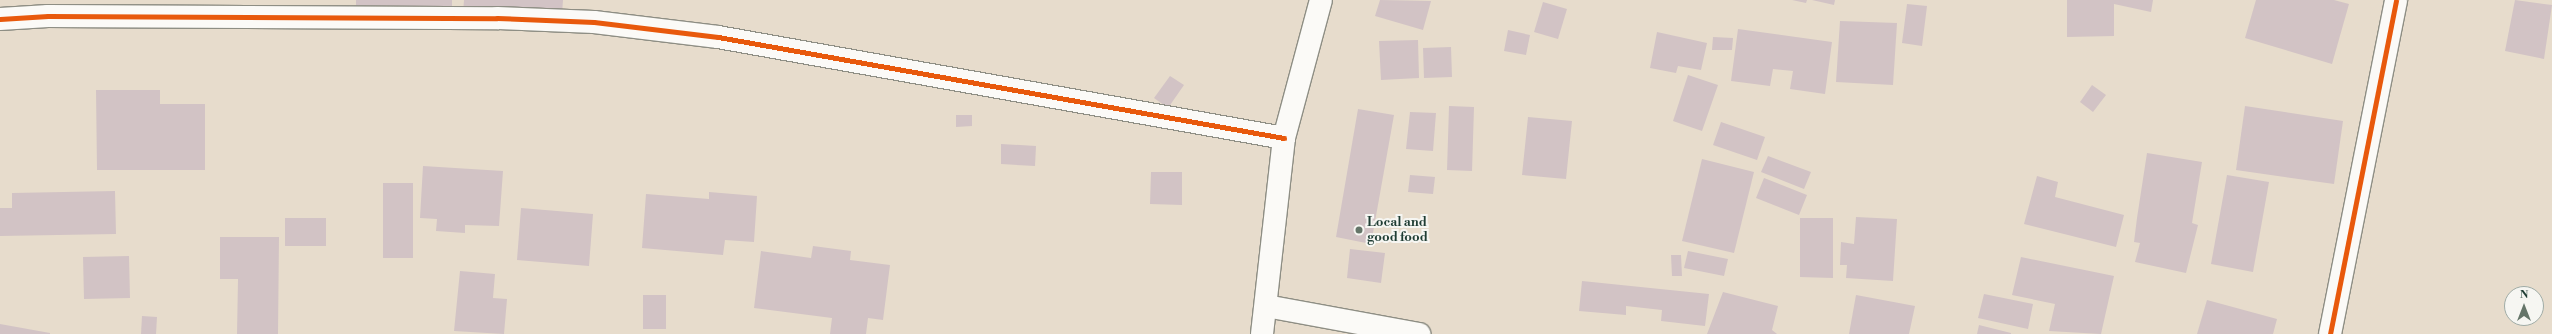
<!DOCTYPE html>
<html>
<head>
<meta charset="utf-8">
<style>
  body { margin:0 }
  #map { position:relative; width:2552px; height:334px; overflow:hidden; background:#e7dccc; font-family:"Libre Bodoni",serif }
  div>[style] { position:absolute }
  .building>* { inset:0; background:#d2c3c5 }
  .roads { filter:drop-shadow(1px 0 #8e8e84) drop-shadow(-1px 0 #8e8e84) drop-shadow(0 1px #8e8e84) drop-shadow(0 -1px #8e8e84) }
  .minor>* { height:22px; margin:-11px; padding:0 11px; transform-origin:11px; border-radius:11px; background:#fbfaf7 }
  .cycleway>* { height:5px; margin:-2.5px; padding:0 2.5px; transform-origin:2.5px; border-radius:2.5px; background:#e8590c }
  .dots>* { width:11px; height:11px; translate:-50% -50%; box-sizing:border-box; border:2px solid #f6f6f2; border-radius:50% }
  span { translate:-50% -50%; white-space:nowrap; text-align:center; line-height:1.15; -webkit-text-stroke:4px #f6f6f2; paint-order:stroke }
  .poi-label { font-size:13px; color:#1f3d34; font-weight:700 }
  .left { translate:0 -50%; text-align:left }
  .north { position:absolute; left:2504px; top:286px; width:40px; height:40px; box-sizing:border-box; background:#f6f6f2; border:1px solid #a0aca6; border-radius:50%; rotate:0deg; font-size:11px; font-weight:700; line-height:16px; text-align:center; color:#1f3d34 }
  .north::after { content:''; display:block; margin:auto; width:14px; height:18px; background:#657569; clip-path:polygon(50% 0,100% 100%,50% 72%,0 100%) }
</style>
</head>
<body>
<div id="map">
  <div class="building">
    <i style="clip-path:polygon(356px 0,452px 0,452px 15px,356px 14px)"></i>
    <i style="clip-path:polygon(464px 0,563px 0,562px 14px,463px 13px)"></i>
    <i style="clip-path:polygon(1380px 0,1431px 1px,1423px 30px,1375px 16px)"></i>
    <i style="clip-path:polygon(1792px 0,1807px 0,1806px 3px)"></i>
    <i style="clip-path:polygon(1812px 0,1835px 0,1834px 5px)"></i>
    <i style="clip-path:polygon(2067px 0,2153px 0,2151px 12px,2114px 4px,2114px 36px,2067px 37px)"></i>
    <i style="clip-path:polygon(2256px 0,2334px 0,2349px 4px,2332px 64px,2245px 38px)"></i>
    <i style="clip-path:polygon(2515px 0,2552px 5px,2544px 59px,2505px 51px)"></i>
    <i style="clip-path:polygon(1543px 2px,1567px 9px,1558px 39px,1534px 32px)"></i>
    <i style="clip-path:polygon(1907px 4px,1927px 6px,1922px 46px,1902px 43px)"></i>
    <i style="clip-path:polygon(1840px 21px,1897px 23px,1893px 85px,1836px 82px)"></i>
    <i style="clip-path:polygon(1738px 29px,1832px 42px,1825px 94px,1790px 89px,1793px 71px,1773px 69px,1770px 86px,1731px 81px)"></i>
    <i style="clip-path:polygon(1508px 30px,1530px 35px,1526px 55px,1504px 51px)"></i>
    <i style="clip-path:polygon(1657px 32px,1707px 43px,1701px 70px,1678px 66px,1676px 73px,1650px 68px)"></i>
    <i style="clip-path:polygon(1713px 37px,1733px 38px,1732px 50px,1712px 50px)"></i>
    <i style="clip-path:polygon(1418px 40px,1419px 78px,1381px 80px,1379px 41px)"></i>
    <i style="clip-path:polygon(1451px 47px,1452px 77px,1424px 78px,1423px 48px)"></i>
    <i style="clip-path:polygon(1688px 75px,1718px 85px,1702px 131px,1673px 121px)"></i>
    <i style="clip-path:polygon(1170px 76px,1184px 85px,1168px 108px,1154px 98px)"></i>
    <i style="clip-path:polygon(2092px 85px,2106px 95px,2093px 112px,2080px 102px)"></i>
    <i style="clip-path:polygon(96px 90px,160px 90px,160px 104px,205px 104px,205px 170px,97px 170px)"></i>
    <i style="clip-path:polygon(1449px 106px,1474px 107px,1472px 171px,1447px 170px)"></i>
    <i style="clip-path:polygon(2245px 106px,2343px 121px,2334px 184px,2236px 170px)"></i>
    <i style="clip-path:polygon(1358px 109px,1394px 115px,1371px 244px,1336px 237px)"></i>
    <i style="clip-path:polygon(1410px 112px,1436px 113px,1433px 151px,1406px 149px)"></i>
    <i style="clip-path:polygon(956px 115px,972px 115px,972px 126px,956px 127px)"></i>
    <i style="clip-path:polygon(1528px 117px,1572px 121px,1566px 179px,1522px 175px)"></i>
    <i style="clip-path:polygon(1721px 122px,1765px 137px,1757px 160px,1713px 145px)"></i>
    <i style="clip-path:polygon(1001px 144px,1036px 146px,1035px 166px,1001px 164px)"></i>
    <i style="clip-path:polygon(2147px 153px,2202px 162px,2192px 223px,2198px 225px,2186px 273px,2135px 262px,2140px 243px,2134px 242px,2137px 218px)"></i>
    <i style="clip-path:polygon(1768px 156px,1811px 172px,1804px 189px,1761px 172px)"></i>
    <i style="clip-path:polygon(1702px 159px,1754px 172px,1734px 253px,1682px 241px)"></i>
    <i style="clip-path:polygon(423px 166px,503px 171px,499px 226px,465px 225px,465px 233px,436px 231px,437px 219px,420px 218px)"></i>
    <i style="clip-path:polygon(1151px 172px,1182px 172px,1182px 205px,1150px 204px)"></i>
    <i style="clip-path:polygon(1410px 175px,1435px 177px,1433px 194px,1408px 192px)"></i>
    <i style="clip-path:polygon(2227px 175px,2269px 182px,2253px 272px,2211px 264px)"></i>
    <i style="clip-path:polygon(2037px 176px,2058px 182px,2055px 197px,2124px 215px,2116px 247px,2024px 224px)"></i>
    <i style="clip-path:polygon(1764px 178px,1807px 195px,1799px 215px,1756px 198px)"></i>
    <i style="clip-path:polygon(383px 183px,413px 183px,413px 258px,383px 258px)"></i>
    <i style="clip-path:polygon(115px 191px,116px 234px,0 236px,0 208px,12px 208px,12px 193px)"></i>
    <i style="clip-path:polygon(709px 192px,757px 196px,754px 242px,725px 240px,723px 255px,642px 248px,646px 194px,709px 199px)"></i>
    <i style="clip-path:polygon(521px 208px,593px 214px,589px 266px,517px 260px)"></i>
    <i style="clip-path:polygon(1856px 217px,1897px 219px,1893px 281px,1846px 278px,1847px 265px,1840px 265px,1841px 242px,1854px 244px)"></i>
    <i style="clip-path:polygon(285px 218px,326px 218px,326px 246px,285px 246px)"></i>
    <i style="clip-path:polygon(1800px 218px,1833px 218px,1833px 278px,1800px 277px)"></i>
    <i style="clip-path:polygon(220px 237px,279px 237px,278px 334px,237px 334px,238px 279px,220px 279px)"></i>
    <i style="clip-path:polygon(813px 246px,851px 251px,850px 260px,890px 265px,883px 320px,868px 318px,866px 334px,830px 334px,832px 318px,754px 308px,761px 251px,811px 258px)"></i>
    <i style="clip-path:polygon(1350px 249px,1385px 253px,1381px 283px,1347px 278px)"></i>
    <i style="clip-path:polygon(1688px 251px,1728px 259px,1724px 276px,1684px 268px)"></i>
    <i style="clip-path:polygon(1671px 255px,1681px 255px,1682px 276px,1672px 276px)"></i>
    <i style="clip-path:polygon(129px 256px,130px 298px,84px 299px,83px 257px)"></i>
    <i style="clip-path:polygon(2021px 257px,2114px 276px,2101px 334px,2049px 331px,2055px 304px,2012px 295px)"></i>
    <i style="clip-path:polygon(460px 271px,495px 274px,493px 298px,507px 299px,504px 334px,454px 331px)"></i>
    <i style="clip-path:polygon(1582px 281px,1709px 294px,1705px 326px,1661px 321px,1662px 310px,1626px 306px,1626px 315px,1579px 311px)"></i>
    <i style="clip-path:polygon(1723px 292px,1778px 306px,1772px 330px,1777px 334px,1707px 334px)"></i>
    <i style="clip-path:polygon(1984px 294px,2033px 304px,2028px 329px,1978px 318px)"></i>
    <i style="clip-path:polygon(643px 295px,666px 295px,666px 329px,643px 329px)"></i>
    <i style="clip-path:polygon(1856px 295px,1915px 306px,1909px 334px,1849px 334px)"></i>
    <i style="clip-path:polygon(2207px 300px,2277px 319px,2273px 334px,2197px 334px)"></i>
    <i style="clip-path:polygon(142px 316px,157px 317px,156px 334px,141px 334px)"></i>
    <i style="clip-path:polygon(0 324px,50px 333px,50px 334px,0 334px)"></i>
    <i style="clip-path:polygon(1979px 325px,2011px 333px,2011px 334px,1977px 334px)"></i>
  </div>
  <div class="roads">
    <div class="minor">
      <i style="left:0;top:19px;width:48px;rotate:-3.6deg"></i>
      <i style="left:48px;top:16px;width:449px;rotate:0.3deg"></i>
      <i style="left:497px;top:18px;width:97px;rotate:2.4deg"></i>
      <i style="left:594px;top:22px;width:125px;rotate:6.9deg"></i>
      <i style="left:718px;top:37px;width:575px;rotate:10.12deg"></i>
      <i style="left:1266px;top:306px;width:156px;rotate:10.4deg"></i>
      <i style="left:1262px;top:334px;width:197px;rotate:-83.6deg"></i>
      <i style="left:1284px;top:138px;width:143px;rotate:-75deg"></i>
      <i style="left:2330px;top:334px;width:340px;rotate:-78.8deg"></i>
    </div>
  </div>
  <div class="cycleway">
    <i style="left:0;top:19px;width:48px;rotate:-3.6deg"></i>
    <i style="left:48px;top:16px;width:449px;rotate:0.3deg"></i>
    <i style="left:497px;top:18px;width:97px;rotate:2.4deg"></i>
    <i style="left:594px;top:22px;width:125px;rotate:6.9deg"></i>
    <i style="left:718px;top:37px;width:575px;rotate:10.12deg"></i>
    <i style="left:2330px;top:334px;width:340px;rotate:-78.8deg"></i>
  </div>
  <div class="dots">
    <i style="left:1359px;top:230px;background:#657569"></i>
  </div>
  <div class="poi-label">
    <span class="left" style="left:1367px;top:230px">Local and<br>good food</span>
  </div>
  <div class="north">N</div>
</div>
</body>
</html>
